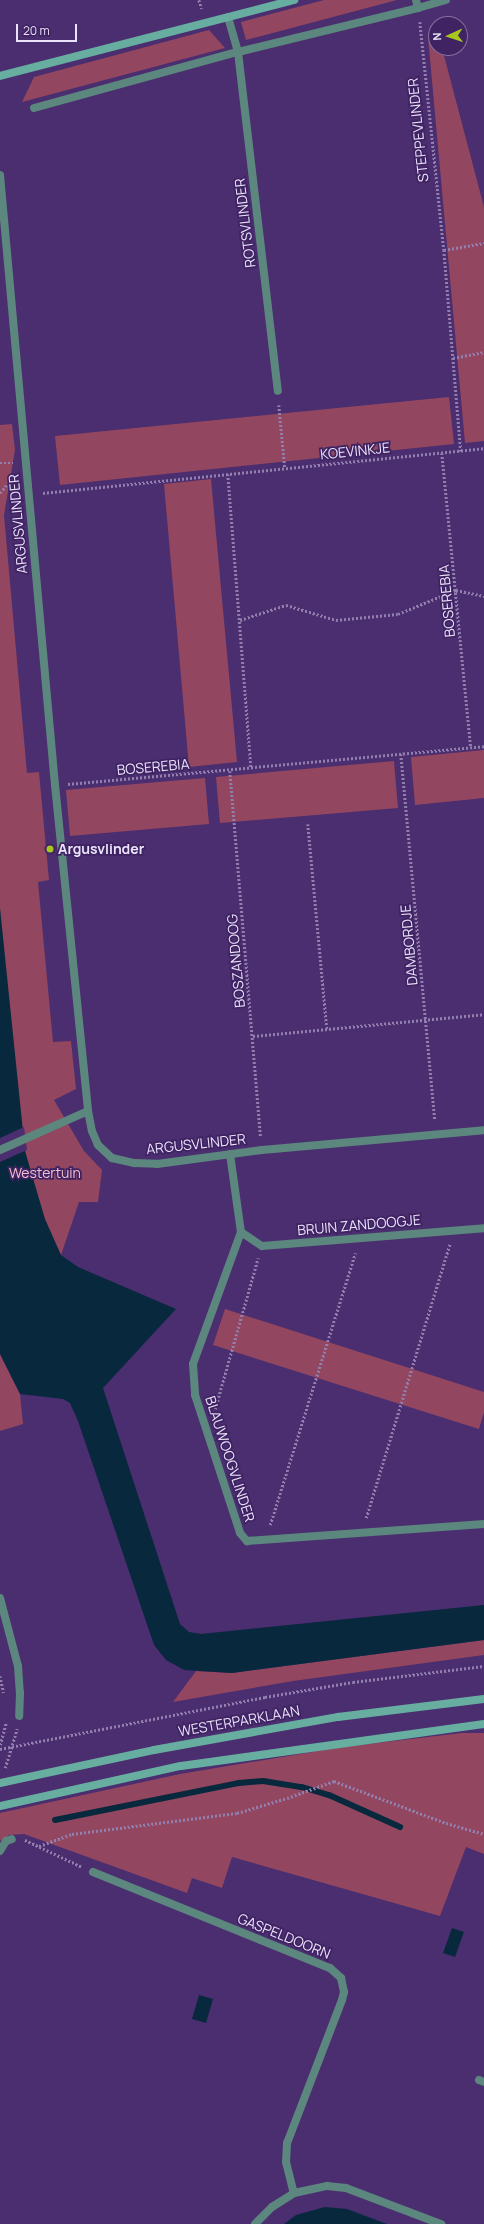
<!DOCTYPE html>
<html>
<head>
<meta charset="utf-8">
<style>
  body { margin:0 }
  #map { position:relative; width:484px; height:2224px; overflow:hidden; background:#4a2e6f; font-family:Manrope,sans-serif }
  div>[style] { position:absolute }
  .green>* { inset:0; background:#93465f }
  .water>* { inset:0; background:#08283d }
  .pier>* { inset:0; background:#4a2e6f }
  .stream>* { height:6px; margin:-3px; padding:0 3px; transform-origin:3px; border-radius:3px; background:#08283d }
  .path>* { height:2.5px; margin-top:-1.25px; transform-origin:0; background:repeating-linear-gradient(90deg,#927fae 0 2px,transparent 0 4px) }
  .lane>* { height:8px; margin:-4px; padding:0 4px; transform-origin:4px; border-radius:4px; background:#5c877e }
  .street>* { height:8px; margin:-4px; padding:0 4px; transform-origin:4px; border-radius:4px; background:#5c877e }
  .secondary>* { height:8px; margin:-4px; padding:0 4px; transform-origin:4px; border-radius:4px; background:#67aea1 }
  .dots>* { width:11px; height:11px; translate:-50% -50%; box-sizing:border-box; border:2px solid #3f2363; border-radius:50% }
  span { translate:-50% -50%; white-space:nowrap; text-align:center; line-height:1.15; -webkit-text-stroke:3.5px #3f2363; paint-order:stroke }
  .street-label { font-size:14px; color:#ebe3fb }
  .poi-label { font-size:14px; color:#ebe3fb; font-weight:700 }
  .left { translate:0 -50%; text-align:left }
  .park-label { font-size:14px; color:#f6bfce }
  .north { position:absolute; left:428px; top:16px; width:40px; height:40px; box-sizing:border-box; background:#3f2363; border:1px solid #8470a0; border-radius:50%; rotate:267deg; font-size:11px; font-weight:700; line-height:16px; text-align:center; color:#ebe3fb }
  .north::after { content:''; display:block; margin:auto; width:14px; height:18px; background:#a8c71d; clip-path:polygon(50% 0,100% 100%,50% 72%,0 100%) }
  .scale { position:absolute; left:16px; top:24px; width:61px; height:18px; box-sizing:border-box; border:2px solid #ebe3fb; border-top:0; padding-left:5px; font-size:12px; line-height:14px; white-space:nowrap; color:#ebe3fb; -webkit-text-stroke:3px #3f2363; paint-order:stroke }
</style>
</head>
<body>
<div id="map">
  <div class="green">
    <i style="clip-path:polygon(324px 0,397px 0,246px 40px,241px 22px)"></i>
    <i style="clip-path:polygon(209px 30px,225px 48px,22px 102px,34px 77px)"></i>
    <i style="clip-path:polygon(436px 34px,436px 48px,442px 48px,484px 207px,484px 441px,465px 443px,428px 37px)"></i>
    <i style="clip-path:polygon(449px 397px,454px 444px,60px 485px,55px 436px)"></i>
    <i style="clip-path:polygon(12px 424px,15px 450px,4px 515px,27px 773px,39px 772px,49px 880px,38px 882px,53px 1042px,71px 1041px,76px 1089px,54px 1100px,84px 1151px,102px 1170px,98px 1202px,79px 1202px,61px 1255px,0 1283px,0 425px)"></i>
    <i style="clip-path:polygon(211px 479px,237px 762px,189px 767px,164px 484px)"></i>
    <i style="clip-path:polygon(484px 750px,484px 798px,415px 805px,411px 757px)"></i>
    <i style="clip-path:polygon(394px 761px,398px 808px,220px 823px,216px 777px)"></i>
    <i style="clip-path:polygon(205px 778px,209px 824px,70px 836px,66px 790px)"></i>
    <i style="clip-path:polygon(225px 1309px,484px 1392px,484px 1412px,479px 1429px,213px 1345px)"></i>
    <i style="clip-path:polygon(0 1354px,20px 1394px,23px 1424px,0 1431px)"></i>
    <i style="clip-path:polygon(484px 1640px,484px 1655px,293px 1681px,173px 1702px,196px 1671px,232px 1673px)"></i>
    <i style="clip-path:polygon(462px 1733px,484px 1733px,484px 1854px,466px 1847px,440px 1916px,232px 1857px,222px 1888px,192px 1878px,187px 1893px,24px 1834px,9px 1835px,0 1841px,0 1813px,180px 1774px,342px 1747px)"></i>
  </div>
  <div class="water">
    <i style="clip-path:polygon(0 908px,25px 1151px,45px 1219px,61px 1255px,78px 1267px,176px 1309px,103px 1388px,180px 1624px,189px 1632px,201px 1634px,484px 1605px,484px 1640px,232px 1673px,184px 1670px,166px 1660px,154px 1645px,78px 1421px,70px 1403px,63px 1399px,20px 1394px,0 1354px)"></i>
    <i style="clip-path:polygon(452px 1928px,464px 1932px,455px 1957px,443px 1953px)"></i>
    <i style="clip-path:polygon(199px 1995px,213px 1999px,206px 2023px,192px 2019px)"></i>
    <i style="clip-path:polygon(325px 2207px,347px 2209px,387px 2224px,284px 2224px,296px 2215px)"></i>
  </div>
  <div class="pier">
    <i style="clip-path:polygon(24px 1127px,27px 1150px,0 1162px,0 1138px)"></i>
  </div>
  <div class="stream">
    <i style="left:55px;top:1820px;width:188px;rotate:-11.4deg"></i>
    <i style="left:239px;top:1783px;width:24px;rotate:-5deg"></i>
    <i style="left:263px;top:1781px;width:39px;rotate:9deg"></i>
    <i style="left:302px;top:1787px;width:28px;rotate:17deg"></i>
    <i style="left:329px;top:1795px;width:78px;rotate:24.3deg"></i>
  </div>
  <div class="path">
    <i style="left:199px;top:0;width:9px;rotate:72deg"></i>
    <i style="left:420px;top:22px;width:229px;rotate:84deg"></i>
    <i style="left:444px;top:250px;width:202px;rotate:85.2deg"></i>
    <i style="left:444px;top:250px;width:41px;rotate:-9.9deg"></i>
    <i style="left:453px;top:358px;width:32px;rotate:-11deg"></i>
    <i style="left:279px;top:405px;width:63px;rotate:84.6deg"></i>
    <i style="left:442px;top:453px;width:296px;rotate:84.4deg"></i>
    <i style="left:0;top:463px;width:13px"></i>
    <i style="left:228px;top:474px;width:295px;rotate:85.5deg"></i>
    <i style="left:0;top:493px;width:19px;rotate:-51deg"></i>
    <i style="left:43px;top:493px;width:443px;rotate:-5.8deg"></i>
    <i style="left:240px;top:620px;width:48px;rotate:-18.1deg"></i>
    <i style="left:286px;top:605px;width:52px;rotate:16.7deg"></i>
    <i style="left:336px;top:620px;width:62px;rotate:-5.5deg"></i>
    <i style="left:398px;top:614px;width:63px;rotate:-22.5deg"></i>
    <i style="left:456px;top:590px;width:29px;rotate:12deg"></i>
    <i style="left:401px;top:754px;width:368px;rotate:84.7deg"></i>
    <i style="left:230px;top:771px;width:367px;rotate:85.2deg"></i>
    <i style="left:68px;top:784px;width:418px;rotate:-5.2deg"></i>
    <i style="left:308px;top:824px;width:207px;rotate:84.7deg"></i>
    <i style="left:253px;top:1036px;width:232px;rotate:-5.4deg"></i>
    <i style="left:215px;top:1409px;width:157px;rotate:-74.1deg"></i>
    <i style="left:366px;top:1518px;width:287px;rotate:-73deg"></i>
    <i style="left:270px;top:1525px;width:285px;rotate:-72.6deg"></i>
    <i style="left:0;top:1676px;width:17px;rotate:77deg"></i>
    <i style="left:0;top:1745px;width:23px;rotate:-75deg"></i>
    <i style="left:0;top:1749px;width:270px;rotate:-11.1deg"></i>
    <i style="left:265px;top:1697px;width:89px;rotate:-9.7deg"></i>
    <i style="left:353px;top:1682px;width:132px;rotate:-7deg"></i>
    <i style="left:5px;top:1768px;width:41px;rotate:-72.9deg"></i>
    <i style="left:25px;top:1840px;width:63px;rotate:25.3deg"></i>
    <i style="left:39px;top:1846px;width:35px;rotate:-20deg"></i>
    <i style="left:72px;top:1834px;width:166px;rotate:-7.3deg"></i>
    <i style="left:237px;top:1813px;width:52px;rotate:-16.7deg"></i>
    <i style="left:287px;top:1798px;width:50px;rotate:-19.9deg"></i>
    <i style="left:334px;top:1781px;width:120px;rotate:20.6deg"></i>
    <i style="left:446px;top:1823px;width:40px;rotate:16deg"></i>
  </div>
  <div class="lane">
    <i style="left:0;top:1150px;width:96px;rotate:-23.9deg"></i>
  </div>
  <div class="street">
    <i style="left:418px;top:8px;width:29px;rotate:-16deg"></i>
    <i style="left:228px;top:17px;width:36px;rotate:74deg"></i>
    <i style="left:238px;top:52px;width:185px;rotate:-13.7deg"></i>
    <i style="left:418px;top:8px;width:8px;rotate:-104deg"></i>
    <i style="left:34px;top:108px;width:212px;rotate:-15.4deg"></i>
    <i style="left:238px;top:52px;width:341px;rotate:83.3deg"></i>
    <i style="left:0;top:175px;width:612px;rotate:84.85deg"></i>
    <i style="left:55px;top:785px;width:328px;rotate:84.2deg"></i>
    <i style="left:88px;top:1111px;width:20px;rotate:79deg"></i>
    <i style="left:92px;top:1131px;width:15px;rotate:67deg"></i>
    <i style="left:98px;top:1145px;width:19px;rotate:43deg"></i>
    <i style="left:112px;top:1158px;width:23px;rotate:13deg"></i>
    <i style="left:134px;top:1163px;width:23px;rotate:2deg"></i>
    <i style="left:157px;top:1164px;width:106px;rotate:-7.6deg"></i>
    <i style="left:262px;top:1150px;width:223px;rotate:-5.1deg"></i>
    <i style="left:230px;top:1154px;width:79px;rotate:82deg"></i>
    <i style="left:241px;top:1232px;width:140px;rotate:110deg"></i>
    <i style="left:193px;top:1364px;width:31px;rotate:86deg"></i>
    <i style="left:195px;top:1395px;width:145px;rotate:71.9deg"></i>
    <i style="left:240px;top:1533px;width:11px;rotate:49deg"></i>
    <i style="left:247px;top:1541px;width:238px;rotate:-4.1deg"></i>
    <i style="left:241px;top:1232px;width:25px;rotate:34deg"></i>
    <i style="left:262px;top:1246px;width:223px;rotate:-4.6deg"></i>
    <i style="left:0;top:1598px;width:70px;rotate:75.2deg"></i>
    <i style="left:18px;top:1666px;width:27px;rotate:86deg"></i>
    <i style="left:20px;top:1693px;width:23px;rotate:92deg"></i>
    <i style="left:0;top:1851px;width:12px;rotate:-59deg"></i>
    <i style="left:6px;top:1841px;width:6px;rotate:-18deg"></i>
    <i style="left:93px;top:1872px;width:256px;rotate:22.1deg"></i>
    <i style="left:330px;top:1968px;width:15px;rotate:42deg"></i>
    <i style="left:341px;top:1978px;width:14px;rotate:78deg"></i>
    <i style="left:344px;top:1992px;width:8px;rotate:104deg"></i>
    <i style="left:342px;top:2000px;width:153px;rotate:111deg"></i>
    <i style="left:287px;top:2143px;width:19px;rotate:93deg"></i>
    <i style="left:286px;top:2162px;width:32px;rotate:76deg"></i>
    <i style="left:479px;top:2080px;width:5px;rotate:22deg"></i>
    <i style="left:255px;top:2224px;width:24px;rotate:-45deg"></i>
    <i style="left:272px;top:2207px;width:26px;rotate:-32deg"></i>
    <i style="left:294px;top:2193px;width:34px;rotate:-12deg"></i>
    <i style="left:327px;top:2186px;width:19px;rotate:6deg"></i>
    <i style="left:346px;top:2188px;width:102px;rotate:20.8deg"></i>
  </div>
  <div class="secondary">
    <i style="left:0;top:76px;width:304px;rotate:-14.5deg"></i>
    <i style="left:0;top:1783px;width:157px;rotate:-12.1deg"></i>
    <i style="left:154px;top:1750px;width:187px;rotate:-10.2deg"></i>
    <i style="left:338px;top:1717px;width:147px;rotate:-7deg"></i>
    <i style="left:0;top:1806px;width:185px;rotate:-12.5deg"></i>
    <i style="left:181px;top:1766px;width:306px;rotate:-7.9deg"></i>
  </div>
  <div class="dots">
    <i style="left:50px;top:849px;background:#a8c71d"></i>
  </div>
  <div class="street-label">
    <span style="left:418px;top:130px;rotate:-96deg">STEPPEVLINDER</span>
    <span style="left:245px;top:223px;rotate:-97deg">ROTSVLINDER</span>
    <span style="left:355px;top:451px;rotate:-6deg">KOEVINKJE</span>
    <span style="left:18px;top:524px;rotate:-95deg">ARGUSVLINDER</span>
    <span style="left:447px;top:601px;rotate:-95deg">BOSEREBIA</span>
    <span style="left:153px;top:767px;rotate:-5deg">BOSEREBIA</span>
    <span style="left:409px;top:945px;rotate:-95deg">DAMBORDJE</span>
    <span style="left:236px;top:961px;rotate:-95deg">BOSZANDOOG</span>
    <span style="left:196px;top:1144px;rotate:-6deg">ARGUSVLINDER</span>
    <span style="left:359px;top:1225px;rotate:-5deg">BRUIN ZANDOOGJE</span>
    <span style="left:230px;top:1459px;rotate:72deg">BLAUWOOGVLINDER</span>
    <span style="left:239px;top:1721px;rotate:-10deg">WESTERPARKLAAN</span>
    <span style="left:284px;top:1936px;rotate:22deg">GASPELDOORN</span>
  </div>
  <div class="poi-label">
    <span class="left" style="left:58px;top:849px">Argusvlinder</span>
  </div>
  <div class="park-label">
    <span style="left:45px;top:1173px">Westertuin</span>
  </div>
  <div class="north">N</div>
  <div class="scale">20 m</div>
</div>
</body>
</html>
